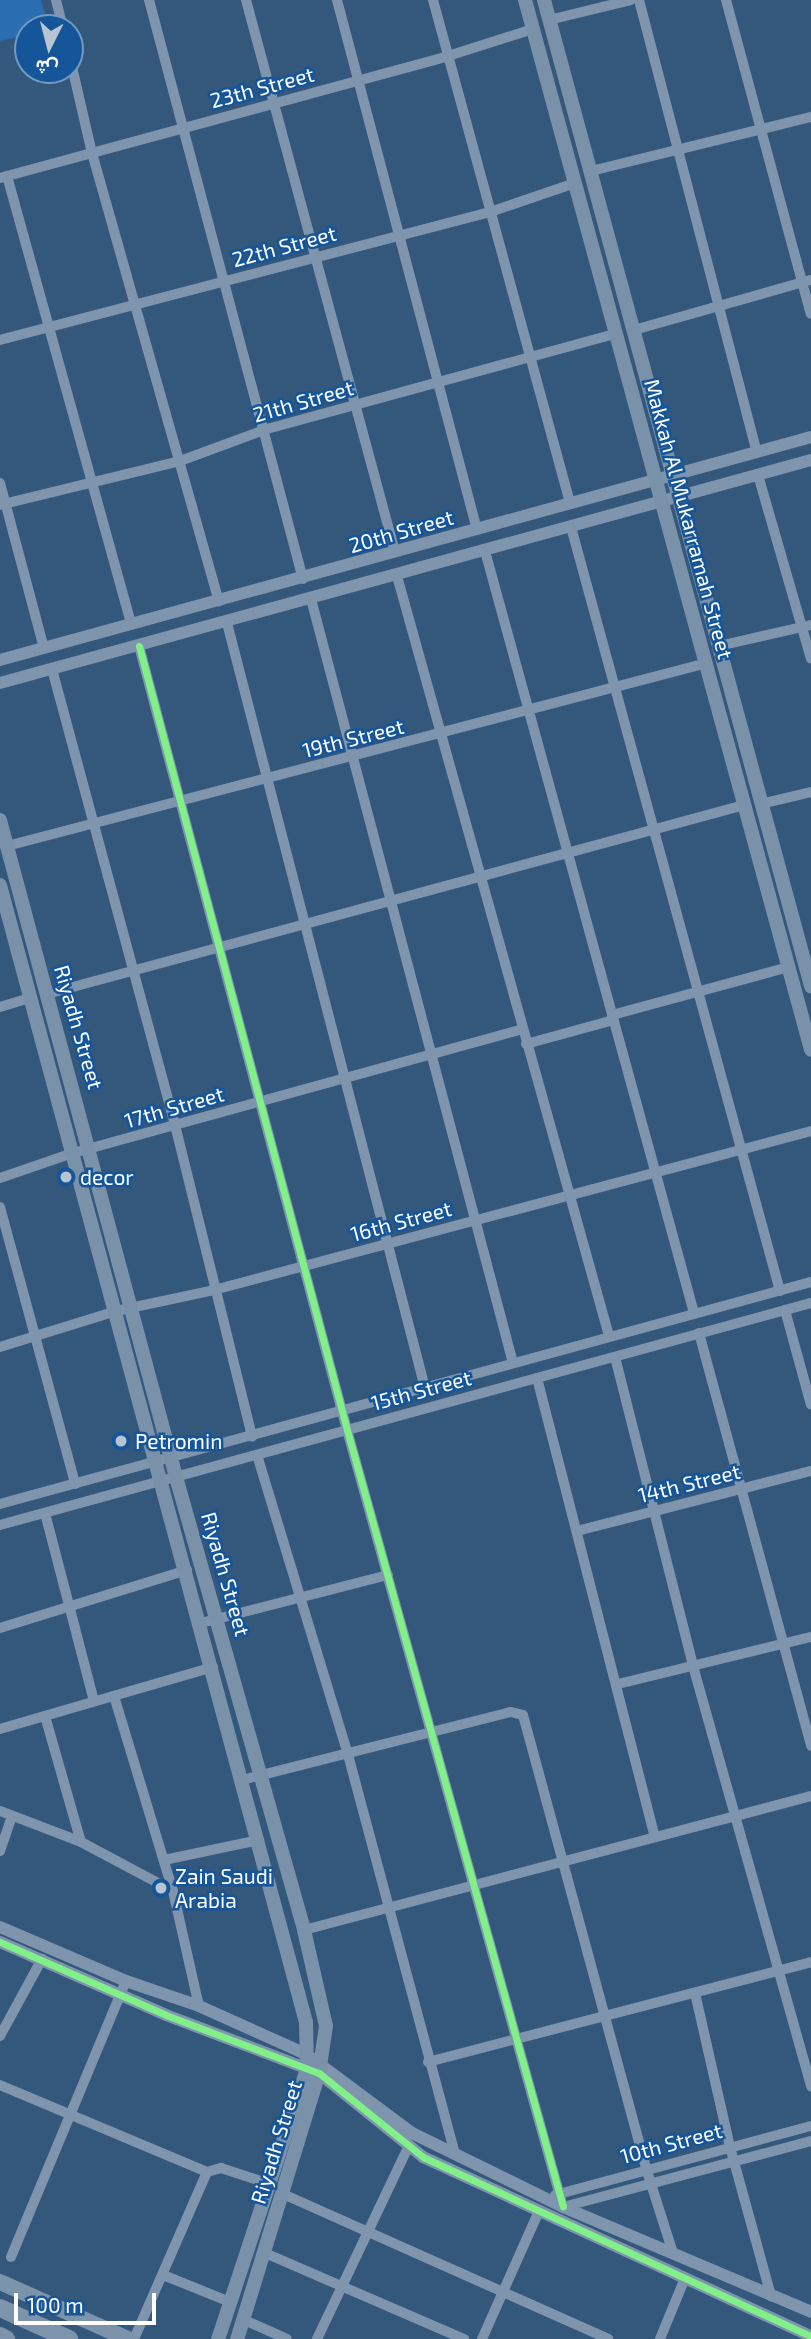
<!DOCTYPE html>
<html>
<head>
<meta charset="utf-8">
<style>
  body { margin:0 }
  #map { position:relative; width:811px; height:2339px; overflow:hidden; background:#34577c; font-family:"Exo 2",Vazirmatn,sans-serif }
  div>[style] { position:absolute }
  .green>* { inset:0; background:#2a6db0 }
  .minor>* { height:10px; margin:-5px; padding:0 5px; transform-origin:5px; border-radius:5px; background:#7f95ae }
  .tertiary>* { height:12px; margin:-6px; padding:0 6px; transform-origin:6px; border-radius:6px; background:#7f95ae }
  .secondary>* { height:14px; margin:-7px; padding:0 7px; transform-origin:7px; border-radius:7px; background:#7a91aa }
  .primary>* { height:16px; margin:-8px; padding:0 8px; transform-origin:8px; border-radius:8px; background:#7c93ac }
  .motorway>* { height:18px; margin:-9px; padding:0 9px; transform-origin:9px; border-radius:9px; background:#7e94ad }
  .cycleway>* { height:7px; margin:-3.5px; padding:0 3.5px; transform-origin:3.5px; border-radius:3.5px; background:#82f089 }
  .dots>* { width:19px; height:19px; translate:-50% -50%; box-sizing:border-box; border:4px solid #15569b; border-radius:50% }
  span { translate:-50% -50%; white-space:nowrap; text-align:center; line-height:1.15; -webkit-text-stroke:5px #15569b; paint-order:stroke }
  .street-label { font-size:21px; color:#fff }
  .poi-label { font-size:21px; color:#fff }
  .left { translate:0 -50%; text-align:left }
  .north { position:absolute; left:14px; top:14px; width:70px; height:70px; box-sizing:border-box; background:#15569b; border:2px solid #739ac3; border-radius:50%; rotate:186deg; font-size:19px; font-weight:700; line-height:28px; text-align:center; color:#fff }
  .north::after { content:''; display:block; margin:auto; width:24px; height:32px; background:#b8c4d1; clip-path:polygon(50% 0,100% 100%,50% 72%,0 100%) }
  .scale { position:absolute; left:14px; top:2293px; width:142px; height:32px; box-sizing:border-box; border:4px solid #fff; border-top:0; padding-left:9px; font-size:21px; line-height:24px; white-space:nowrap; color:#fff; -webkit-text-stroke:5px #15569b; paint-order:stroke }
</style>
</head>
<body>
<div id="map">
  <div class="green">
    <i style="clip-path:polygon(0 0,41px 0,49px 28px,28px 28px,28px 35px,0 41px)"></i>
  </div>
  <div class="minor">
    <i style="left:56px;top:0;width:29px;rotate:76deg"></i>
    <i style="left:149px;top:0;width:599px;rotate:75.11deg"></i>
    <i style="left:246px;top:0;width:572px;rotate:74.89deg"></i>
    <i style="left:337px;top:0;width:548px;rotate:75.2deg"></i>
    <i style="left:433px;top:0;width:521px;rotate:74.76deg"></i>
    <i style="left:639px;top:0;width:467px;rotate:75.4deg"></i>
    <i style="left:726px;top:0;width:325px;rotate:74.9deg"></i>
    <i style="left:549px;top:20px;width:84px;rotate:-13.7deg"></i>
    <i style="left:70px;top:58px;width:98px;rotate:77deg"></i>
    <i style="left:92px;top:153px;width:466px;rotate:74.2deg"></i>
    <i style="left:591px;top:171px;width:227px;rotate:-13.8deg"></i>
    <i style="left:7px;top:176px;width:465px;rotate:74.5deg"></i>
    <i style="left:0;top:178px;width:464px;rotate:-15.2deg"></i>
    <i style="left:448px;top:56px;width:89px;rotate:-17.6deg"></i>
    <i style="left:634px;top:330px;width:184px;rotate:-15.8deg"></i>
    <i style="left:0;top:340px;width:506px;rotate:-14.64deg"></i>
    <i style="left:490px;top:212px;width:90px;rotate:-18.8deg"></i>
    <i style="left:758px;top:475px;width:191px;rotate:73.9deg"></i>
    <i style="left:0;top:483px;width:171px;rotate:75.1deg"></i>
    <i style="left:0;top:505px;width:185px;rotate:-13.7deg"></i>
    <i style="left:180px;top:461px;width:93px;rotate:-20.2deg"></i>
    <i style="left:267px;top:429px;width:363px;rotate:-15.3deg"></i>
    <i style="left:571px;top:527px;width:792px;rotate:74.7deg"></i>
    <i style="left:485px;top:551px;width:790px;rotate:74.66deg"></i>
    <i style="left:397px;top:576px;width:789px;rotate:74.41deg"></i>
    <i style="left:311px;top:599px;width:790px;rotate:75.19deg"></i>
    <i style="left:227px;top:623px;width:790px;rotate:75.49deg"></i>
    <i style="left:139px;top:646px;width:811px;rotate:75.14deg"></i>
    <i style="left:347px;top:1430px;width:806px;rotate:74.46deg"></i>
    <i style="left:563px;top:2207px;width:257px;rotate:-14.9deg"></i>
    <i style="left:719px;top:646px;width:94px;rotate:-12.9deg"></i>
    <i style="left:52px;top:669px;width:472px;rotate:74.9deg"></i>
    <i style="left:175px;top:1125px;width:321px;rotate:76.1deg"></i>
    <i style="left:761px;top:804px;width:51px;rotate:-13.5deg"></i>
    <i style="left:7px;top:846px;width:724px;rotate:-14.65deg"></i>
    <i style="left:47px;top:994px;width:722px;rotate:-15.17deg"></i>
    <i style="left:0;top:1007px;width:31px;rotate:-17deg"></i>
    <i style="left:612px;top:1015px;width:183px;rotate:-15.2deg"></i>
    <i style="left:526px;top:1044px;width:91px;rotate:-15.3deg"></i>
    <i style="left:0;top:1178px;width:77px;rotate:-18.9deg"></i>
    <i style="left:73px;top:1153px;width:466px;rotate:-15.4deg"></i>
    <i style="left:0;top:1207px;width:287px;rotate:74.8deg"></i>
    <i style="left:785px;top:1310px;width:98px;rotate:74.7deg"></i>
    <i style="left:699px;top:1333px;width:428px;rotate:74.8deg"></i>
    <i style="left:0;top:1347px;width:121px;rotate:-17.2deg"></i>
    <i style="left:116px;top:1311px;width:100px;rotate:-12.1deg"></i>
    <i style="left:214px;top:1290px;width:618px;rotate:-14.91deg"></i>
    <i style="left:615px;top:1357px;width:319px;rotate:75.8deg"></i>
    <i style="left:693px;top:1666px;width:437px;rotate:74.3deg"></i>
    <i style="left:537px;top:1378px;width:473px;rotate:75.6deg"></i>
    <i style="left:257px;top:1455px;width:309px;rotate:73.1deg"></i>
    <i style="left:347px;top:1751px;width:416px;rotate:75deg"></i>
    <i style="left:0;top:1504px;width:841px;rotate:-15.31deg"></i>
    <i style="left:45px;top:1513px;width:194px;rotate:75.4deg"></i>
    <i style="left:0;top:1525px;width:841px;rotate:-15.31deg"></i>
    <i style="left:577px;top:1531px;width:242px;rotate:-14.4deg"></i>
    <i style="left:201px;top:1623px;width:193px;rotate:-14.4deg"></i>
    <i style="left:0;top:1628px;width:196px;rotate:-17.2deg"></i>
    <i style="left:618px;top:1684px;width:199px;rotate:-13.7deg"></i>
    <i style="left:114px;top:1696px;width:204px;rotate:73.2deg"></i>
    <i style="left:173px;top:1891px;width:118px;rotate:77.3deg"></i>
    <i style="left:45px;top:1716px;width:131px;rotate:74.1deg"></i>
    <i style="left:0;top:1729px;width:222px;rotate:-16.2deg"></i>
    <i style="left:242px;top:1780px;width:277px;rotate:-14.2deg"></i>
    <i style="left:511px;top:1712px;width:12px;rotate:14deg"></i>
    <i style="left:523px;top:1715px;width:469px;rotate:74.8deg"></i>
    <i style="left:646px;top:2168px;width:89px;rotate:72.4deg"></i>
    <i style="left:0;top:1811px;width:87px;rotate:20.9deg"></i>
    <i style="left:81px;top:1842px;width:104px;rotate:28deg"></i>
    <i style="left:0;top:1851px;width:36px;rotate:-71deg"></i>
    <i style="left:164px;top:1860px;width:97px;rotate:-11.9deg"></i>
    <i style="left:304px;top:1930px;width:524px;rotate:-14.8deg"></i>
    <i style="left:695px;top:1993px;width:158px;rotate:77.2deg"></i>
    <i style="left:730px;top:2147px;width:155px;rotate:74.6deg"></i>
    <i style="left:0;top:2036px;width:88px;rotate:-61.4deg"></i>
    <i style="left:428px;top:2062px;width:396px;rotate:-14.6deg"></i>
    <i style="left:0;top:2085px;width:225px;rotate:22.8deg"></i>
    <i style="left:283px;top:2194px;width:356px;rotate:24deg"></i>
    <i style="left:555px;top:2195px;width:265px;rotate:-15.1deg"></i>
    <i style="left:265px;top:2253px;width:217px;rotate:23.4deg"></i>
    <i style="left:11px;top:2257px;width:299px;rotate:-67.4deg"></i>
    <i style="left:163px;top:2275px;width:72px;rotate:21.9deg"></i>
    <i style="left:242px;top:2319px;width:49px;rotate:24deg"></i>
    <i style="left:134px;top:2339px;width:182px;rotate:-66.4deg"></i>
    <i style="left:207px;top:2172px;width:15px;rotate:-16deg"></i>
    <i style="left:221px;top:2168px;width:52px;rotate:18.1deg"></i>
    <i style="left:317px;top:2339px;width:215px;rotate:-64.6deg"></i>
    <i style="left:482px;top:2339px;width:140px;rotate:-66deg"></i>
    <i style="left:660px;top:2339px;width:66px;rotate:-67.7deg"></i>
  </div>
  <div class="tertiary">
    <i style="left:0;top:660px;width:841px;rotate:-15.37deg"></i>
    <i style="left:0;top:683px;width:841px;rotate:-15.37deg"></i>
    <i style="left:0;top:1927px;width:137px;rotate:23.2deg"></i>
    <i style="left:126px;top:1981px;width:77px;rotate:18.9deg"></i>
    <i style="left:199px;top:2006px;width:117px;rotate:24.2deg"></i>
    <i style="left:306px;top:2054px;width:132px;rotate:36.7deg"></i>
    <i style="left:412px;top:2133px;width:168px;rotate:26.1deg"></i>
    <i style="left:563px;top:2207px;width:269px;rotate:22.9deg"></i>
    <i style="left:0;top:1942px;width:181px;rotate:23.7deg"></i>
    <i style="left:166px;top:2015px;width:164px;rotate:20.8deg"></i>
    <i style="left:319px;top:2073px;width:134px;rotate:38.9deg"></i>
    <i style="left:423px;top:2157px;width:427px;rotate:24.8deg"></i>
  </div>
  <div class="secondary">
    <i style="left:525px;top:0;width:1088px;rotate:74.76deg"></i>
    <i style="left:544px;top:0;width:1022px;rotate:74.85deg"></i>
    <i style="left:0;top:820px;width:680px;rotate:75deg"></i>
    <i style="left:176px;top:1477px;width:471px;rotate:74.2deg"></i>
    <i style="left:304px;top:1930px;width:98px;rotate:77.1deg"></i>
    <i style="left:326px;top:2026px;width:48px;rotate:98.5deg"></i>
    <i style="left:319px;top:2073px;width:278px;rotate:107.1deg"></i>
    <i style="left:0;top:885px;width:1177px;rotate:74.94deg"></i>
    <i style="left:306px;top:2022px;width:47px;rotate:88.8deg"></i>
    <i style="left:307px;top:2069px;width:284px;rotate:108.2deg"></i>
  </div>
  <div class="primary">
    <i style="left:0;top:2282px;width:140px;rotate:24deg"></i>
  </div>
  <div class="motorway">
    <i style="left:0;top:2308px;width:76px;rotate:24.2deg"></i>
    <i style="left:0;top:2336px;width:7px;rotate:27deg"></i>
  </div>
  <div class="cycleway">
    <i style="left:139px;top:646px;width:811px;rotate:75.14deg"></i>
    <i style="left:347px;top:1430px;width:806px;rotate:74.46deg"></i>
    <i style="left:0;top:1942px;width:181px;rotate:23.7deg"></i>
    <i style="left:166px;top:2015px;width:164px;rotate:20.8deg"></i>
    <i style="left:319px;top:2073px;width:134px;rotate:38.9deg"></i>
    <i style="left:423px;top:2157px;width:427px;rotate:24.8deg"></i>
  </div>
  <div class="dots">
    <i style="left:66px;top:1177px;background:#b8c4d1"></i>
    <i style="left:121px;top:1441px;background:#b8c4d1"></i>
    <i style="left:161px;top:1888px;background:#b8c4d1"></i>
  </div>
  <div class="street-label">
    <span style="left:262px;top:87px;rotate:-15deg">23th Street</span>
    <span style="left:284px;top:246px;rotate:-15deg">22th Street</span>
    <span style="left:303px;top:401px;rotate:-16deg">21th Street</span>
    <span style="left:689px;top:519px;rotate:75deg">Makkah Al Mukarramah Street</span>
    <span style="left:401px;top:531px;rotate:-16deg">20th Street</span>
    <span style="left:353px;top:738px;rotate:-14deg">19th Street</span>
    <span style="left:79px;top:1027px;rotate:74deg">Riyadh Street</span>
    <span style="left:174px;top:1107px;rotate:-16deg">17th Street</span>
    <span style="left:401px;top:1221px;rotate:-15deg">16th Street</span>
    <span style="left:421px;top:1390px;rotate:-15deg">15th Street</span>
    <span style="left:689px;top:1483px;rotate:-14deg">14th Street</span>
    <span style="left:226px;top:1574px;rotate:74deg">Riyadh Street</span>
    <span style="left:276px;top:2142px;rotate:-73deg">Riyadh Street</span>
    <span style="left:671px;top:2143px;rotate:-15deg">10th Street</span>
  </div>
  <div class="poi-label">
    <span class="left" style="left:80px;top:1177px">decor</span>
    <span class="left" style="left:135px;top:1441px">Petromin</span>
    <span class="left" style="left:175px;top:1888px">Zain Saudi<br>Arabia</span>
  </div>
  <div class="north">ش</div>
  <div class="scale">100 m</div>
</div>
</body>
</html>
